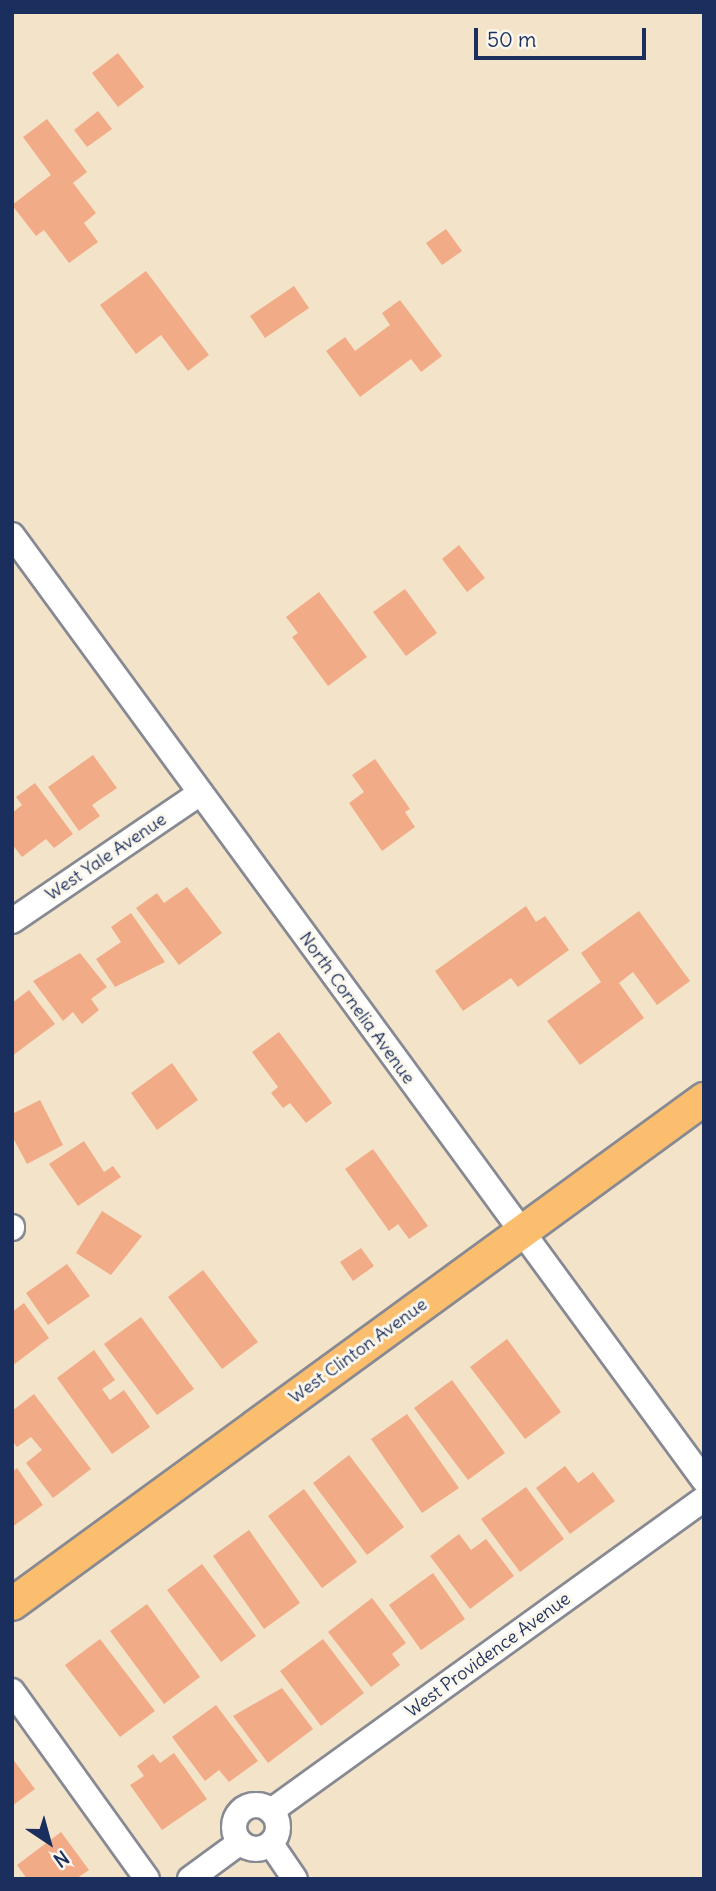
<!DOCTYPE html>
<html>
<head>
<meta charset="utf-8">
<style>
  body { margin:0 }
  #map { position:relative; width:716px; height:1891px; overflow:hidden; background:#f3e3c8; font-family:Delius,sans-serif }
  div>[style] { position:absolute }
  .building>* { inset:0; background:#f2ab87 }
  .roads { filter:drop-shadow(2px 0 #878993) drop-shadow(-2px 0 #878993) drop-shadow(0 2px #878993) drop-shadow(0 -2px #878993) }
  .minor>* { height:24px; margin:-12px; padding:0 12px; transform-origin:12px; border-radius:12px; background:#fff }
  .minor>.ring { margin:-12px; padding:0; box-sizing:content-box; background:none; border:24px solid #fff; border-radius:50% }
  .major>* { height:32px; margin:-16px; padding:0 16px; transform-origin:16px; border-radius:16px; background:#fbbe6e }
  span { translate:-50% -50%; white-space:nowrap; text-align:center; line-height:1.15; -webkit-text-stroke:6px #fbf7ec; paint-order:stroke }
  .street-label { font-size:18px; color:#1b2f5e }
  .frame { position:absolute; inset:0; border:14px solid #1b2f5e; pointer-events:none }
  .north { position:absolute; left:14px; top:1807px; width:70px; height:70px; -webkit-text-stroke:5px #fbf7ec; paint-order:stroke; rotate:144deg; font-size:19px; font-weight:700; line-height:28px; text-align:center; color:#1b2f5e }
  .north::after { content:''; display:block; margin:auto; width:24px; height:32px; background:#1b2f5e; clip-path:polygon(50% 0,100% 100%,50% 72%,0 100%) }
  .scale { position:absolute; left:474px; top:28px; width:172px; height:32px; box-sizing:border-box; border:4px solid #1b2f5e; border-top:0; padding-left:9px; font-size:21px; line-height:24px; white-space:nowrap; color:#1b2f5e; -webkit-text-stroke:5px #fbf7ec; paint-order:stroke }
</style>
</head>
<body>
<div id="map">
  <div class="building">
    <i style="clip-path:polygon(118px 53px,144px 87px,118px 107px,92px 73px)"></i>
    <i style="clip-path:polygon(98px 111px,112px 129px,87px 147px,74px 130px)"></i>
    <i style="clip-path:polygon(47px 119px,87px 172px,73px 183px,96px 213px,84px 223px,98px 242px,69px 263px,44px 230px,36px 236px,12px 205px,51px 175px,23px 137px)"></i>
    <i style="clip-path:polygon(446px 229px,462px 251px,442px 265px,426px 243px)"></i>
    <i style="clip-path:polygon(146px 271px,209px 355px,188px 371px,161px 335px,136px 354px,100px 305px)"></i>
    <i style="clip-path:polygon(294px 286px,309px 308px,265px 338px,250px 316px)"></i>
    <i style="clip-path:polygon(400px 300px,442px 356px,421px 372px,411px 359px,360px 397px,326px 351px,345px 337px,355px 351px,390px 325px,382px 313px)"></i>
    <i style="clip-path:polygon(459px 545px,485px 578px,467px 592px,442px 559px)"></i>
    <i style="clip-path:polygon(405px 589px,437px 633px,406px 656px,373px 612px)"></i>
    <i style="clip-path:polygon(319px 592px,367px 657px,328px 686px,292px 637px,298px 633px,286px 617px)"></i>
    <i style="clip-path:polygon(93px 755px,117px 788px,92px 805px,100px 816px,79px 831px,48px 787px)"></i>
    <i style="clip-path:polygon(375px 759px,410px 809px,405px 812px,415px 827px,382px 851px,349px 803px,364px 792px,352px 775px)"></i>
    <i style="clip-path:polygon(35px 783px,73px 834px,54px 848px,46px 839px,22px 857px,12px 844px,12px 813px,22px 805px,16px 797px)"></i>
    <i style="clip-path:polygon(187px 887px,222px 933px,179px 965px,136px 908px,157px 893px,164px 903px)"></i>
    <i style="clip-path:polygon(526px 906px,536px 922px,545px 916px,569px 950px,518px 987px,511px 978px,463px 1011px,435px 971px)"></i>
    <i style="clip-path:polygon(639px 911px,690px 981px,657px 1005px,633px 972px,619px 983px,644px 1018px,580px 1065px,547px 1021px,601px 982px,581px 953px)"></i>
    <i style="clip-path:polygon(131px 913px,165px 962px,115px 987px,96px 959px,121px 942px,111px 927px)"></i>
    <i style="clip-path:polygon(80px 953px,107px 987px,91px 999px,99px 1010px,82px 1024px,73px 1012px,63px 1021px,33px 981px)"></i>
    <i style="clip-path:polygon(29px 990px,55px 1024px,12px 1056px,12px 1003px)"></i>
    <i style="clip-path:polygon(279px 1032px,332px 1103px,306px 1123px,290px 1103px,283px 1108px,271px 1093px,278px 1087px,252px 1052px)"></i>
    <i style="clip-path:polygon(172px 1063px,198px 1100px,157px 1130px,131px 1093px)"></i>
    <i style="clip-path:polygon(40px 1100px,63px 1145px,27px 1164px,12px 1136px,12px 1114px)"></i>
    <i style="clip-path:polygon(84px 1141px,104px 1172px,113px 1166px,121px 1177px,78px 1206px,49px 1164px)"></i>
    <i style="clip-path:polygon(373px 1149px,428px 1226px,409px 1239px,398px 1224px,389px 1231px,345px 1169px)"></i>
    <i style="clip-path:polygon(102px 1211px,142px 1236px,111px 1275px,76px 1253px)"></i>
    <i style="clip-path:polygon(361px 1248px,374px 1266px,353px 1281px,340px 1262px)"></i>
    <i style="clip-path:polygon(67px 1264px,90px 1296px,48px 1325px,26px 1293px)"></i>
    <i style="clip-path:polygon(203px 1270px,258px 1342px,222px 1369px,168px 1297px)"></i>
    <i style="clip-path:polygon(24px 1303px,49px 1338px,12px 1366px,12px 1312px)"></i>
    <i style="clip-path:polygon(141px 1317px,194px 1389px,157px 1415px,104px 1344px)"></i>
    <i style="clip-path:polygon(507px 1339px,561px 1412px,525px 1439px,470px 1367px)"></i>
    <i style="clip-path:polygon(94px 1350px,115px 1380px,102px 1389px,110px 1400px,124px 1390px,150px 1427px,112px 1454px,57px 1378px)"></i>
    <i style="clip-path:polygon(452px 1380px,505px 1453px,468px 1480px,414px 1408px)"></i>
    <i style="clip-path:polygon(34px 1394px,91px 1469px,53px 1498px,26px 1463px,42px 1450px,31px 1437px,17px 1447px,12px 1441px,12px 1411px)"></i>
    <i style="clip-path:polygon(407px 1414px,459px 1488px,422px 1513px,371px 1439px)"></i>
    <i style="clip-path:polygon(349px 1455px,404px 1527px,367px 1555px,313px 1483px)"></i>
    <i style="clip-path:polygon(565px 1466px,578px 1483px,593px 1472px,615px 1501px,570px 1534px,536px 1488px)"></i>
    <i style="clip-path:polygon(17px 1468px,43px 1505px,12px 1527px,12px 1472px)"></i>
    <i style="clip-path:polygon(526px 1487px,564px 1539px,520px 1572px,481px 1519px)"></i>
    <i style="clip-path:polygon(304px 1489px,357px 1562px,322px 1588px,268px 1516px)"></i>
    <i style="clip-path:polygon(249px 1530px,300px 1603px,264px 1629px,213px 1556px)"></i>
    <i style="clip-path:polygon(459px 1534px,471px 1550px,486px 1539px,514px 1576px,470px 1609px,430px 1556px)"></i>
    <i style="clip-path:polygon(202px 1564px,256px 1636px,221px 1662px,167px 1590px)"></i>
    <i style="clip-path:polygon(433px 1573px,465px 1619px,421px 1650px,389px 1605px)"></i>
    <i style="clip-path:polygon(372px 1598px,406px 1643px,392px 1654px,400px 1665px,371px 1687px,328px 1632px)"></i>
    <i style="clip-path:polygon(147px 1604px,200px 1677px,164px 1704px,110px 1631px)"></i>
    <i style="clip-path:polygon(100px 1639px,155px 1711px,120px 1737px,65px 1665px)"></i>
    <i style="clip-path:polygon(323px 1639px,364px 1693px,321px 1726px,280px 1671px)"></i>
    <i style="clip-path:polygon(282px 1688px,313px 1729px,268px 1763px,233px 1716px)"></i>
    <i style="clip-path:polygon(216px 1705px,258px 1761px,229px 1782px,219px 1770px,205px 1781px,172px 1737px)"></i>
    <i style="clip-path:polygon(174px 1753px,207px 1799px,162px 1830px,130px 1785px,144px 1776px,137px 1766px,153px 1754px,160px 1763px)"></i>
    <i style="clip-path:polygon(12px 1758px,35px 1789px,12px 1806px)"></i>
    <i style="clip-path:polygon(61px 1832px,89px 1870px,76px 1879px,27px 1879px,17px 1865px)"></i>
  </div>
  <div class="roads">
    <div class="minor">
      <i style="left:12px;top:535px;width:1171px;rotate:53.79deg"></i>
      <i style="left:12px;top:921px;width:227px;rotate:-34.2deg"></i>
      <i style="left:12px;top:1227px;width:1px;rotate:90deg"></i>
      <i style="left:12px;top:1691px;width:231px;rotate:54.3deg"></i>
      <i class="ring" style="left:234px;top:1805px;width:20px;height:20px"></i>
      <i style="left:271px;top:1811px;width:534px;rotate:-35.77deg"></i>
      <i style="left:271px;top:1844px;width:42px;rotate:55.6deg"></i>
      <i style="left:190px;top:1879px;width:61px;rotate:-36.3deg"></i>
    </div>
    <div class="major">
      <i style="left:12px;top:1604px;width:857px;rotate:-36.12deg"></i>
    </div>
  </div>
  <div class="street-label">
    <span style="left:106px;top:857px;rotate:-34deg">West Yale Avenue</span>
    <span style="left:357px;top:1008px;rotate:54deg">North Cornelia Avenue</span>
    <span style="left:358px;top:1351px;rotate:-36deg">West Clinton Avenue</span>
    <span style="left:488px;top:1655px;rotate:-36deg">West Providence Avenue</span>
  </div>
  <div class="frame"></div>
  <div class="north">N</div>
  <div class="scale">50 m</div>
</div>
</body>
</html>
